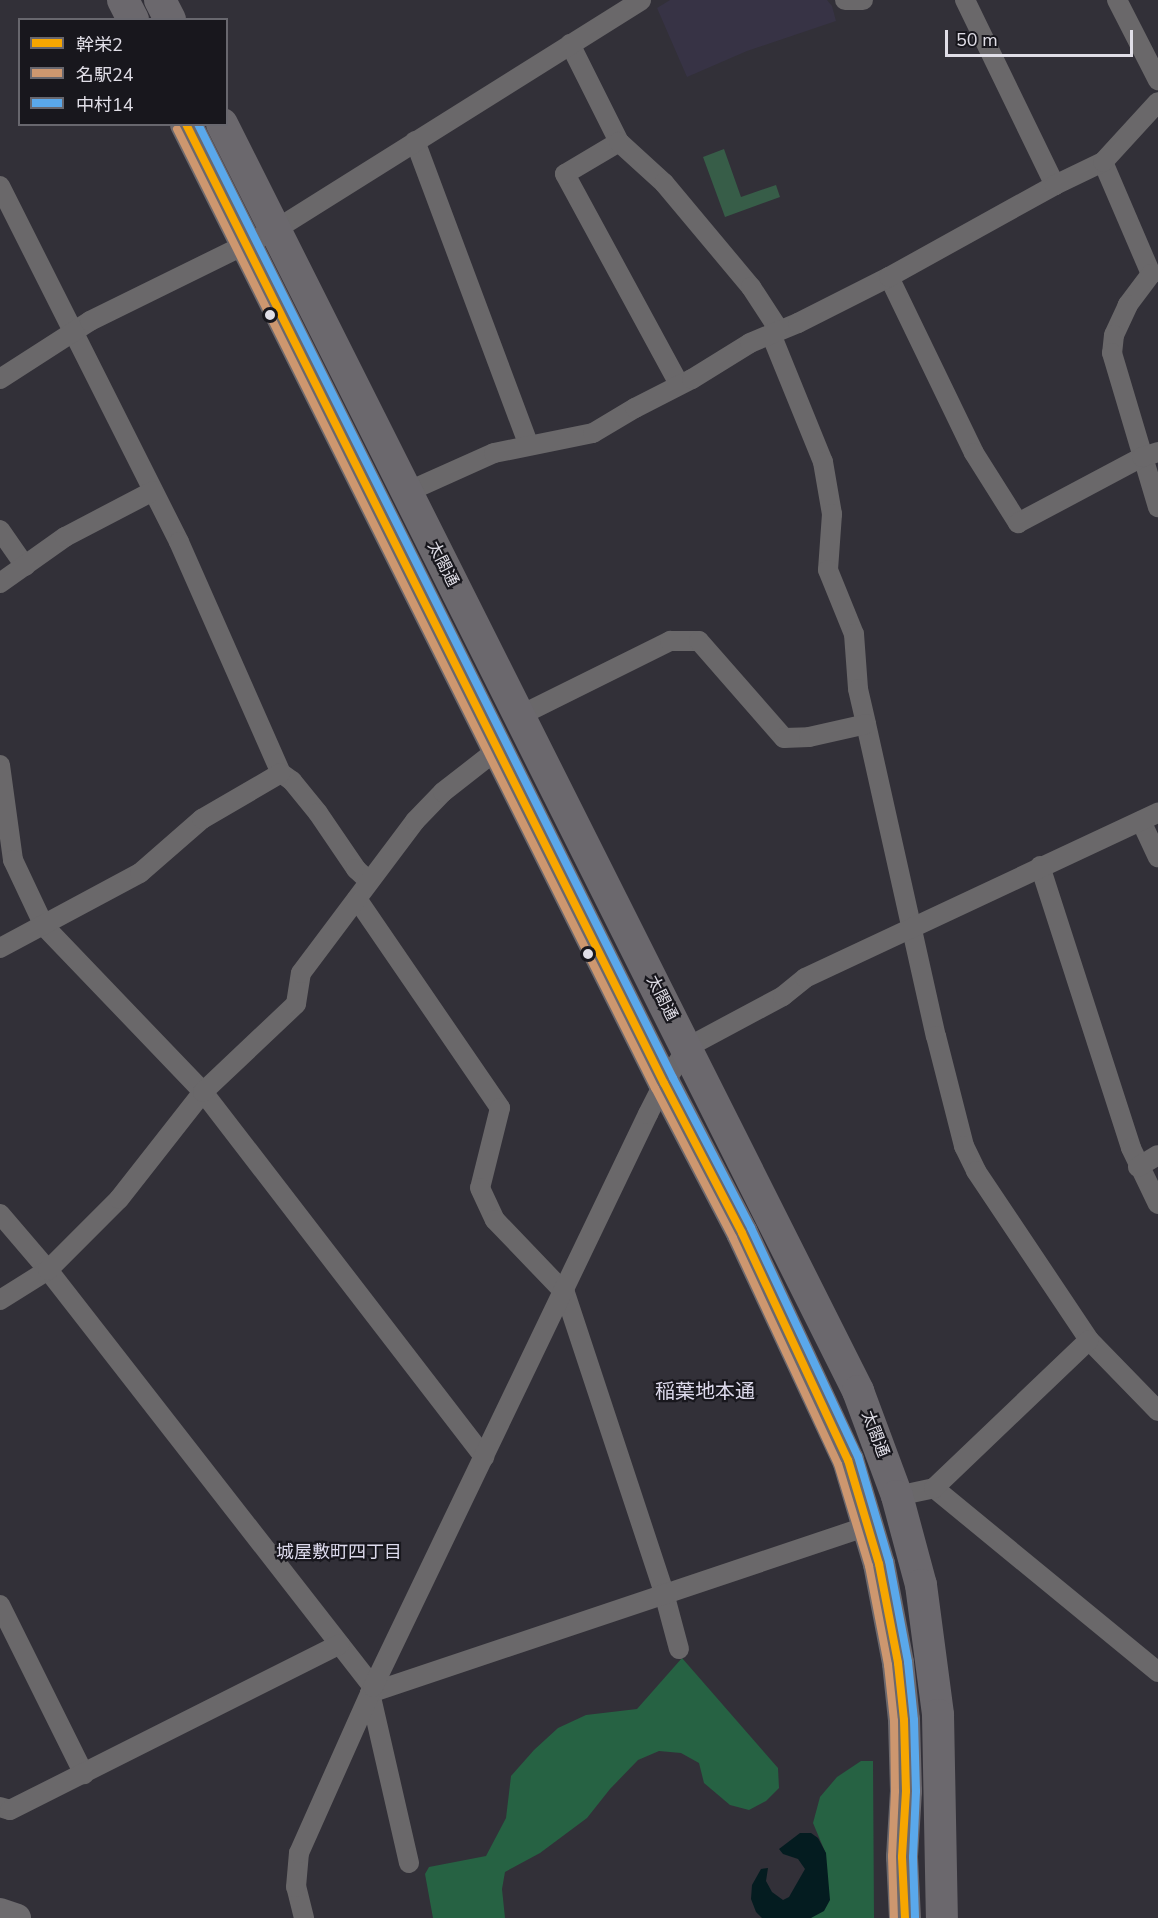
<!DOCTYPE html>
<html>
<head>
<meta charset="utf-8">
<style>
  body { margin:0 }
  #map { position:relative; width:1158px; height:1918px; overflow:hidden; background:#323038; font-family:"Nunito Sans","Noto Sans JP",sans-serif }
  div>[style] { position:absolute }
  .built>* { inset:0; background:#373345 }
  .green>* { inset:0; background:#375d48 }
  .forest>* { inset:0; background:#266243 }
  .water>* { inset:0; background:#041c20 }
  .street>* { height:20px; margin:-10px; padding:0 10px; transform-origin:10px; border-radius:10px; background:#6a686a }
  .secondary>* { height:28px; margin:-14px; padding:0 14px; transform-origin:14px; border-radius:14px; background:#6d6b6e }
  .primary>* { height:32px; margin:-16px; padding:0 16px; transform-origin:16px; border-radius:16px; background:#6b686d }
  .bus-1>* { height:8px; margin:-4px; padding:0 4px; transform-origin:4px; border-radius:4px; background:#f7a600 }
  .bus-2>* { height:8px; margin:-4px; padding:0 4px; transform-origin:4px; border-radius:4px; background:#cd976f }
  .bus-3>* { height:8px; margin:-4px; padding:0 4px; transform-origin:4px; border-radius:4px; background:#5aa8eb }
  .dots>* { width:16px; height:16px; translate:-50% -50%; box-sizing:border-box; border:3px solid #18171d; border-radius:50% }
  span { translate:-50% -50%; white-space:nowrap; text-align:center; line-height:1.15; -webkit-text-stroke:4.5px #18171d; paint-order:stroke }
  .street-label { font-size:16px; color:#e0dee7 }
  .neighbourhood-label { font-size:18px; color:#dddaec }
  .quarter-label { font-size:20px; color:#dddaec }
  .legend { position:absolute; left:18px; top:18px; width:210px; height:108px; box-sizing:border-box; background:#18171d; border:2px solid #68676e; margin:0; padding:8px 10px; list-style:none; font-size:18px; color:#e0dee7 }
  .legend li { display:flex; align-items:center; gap:12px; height:30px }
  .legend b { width:30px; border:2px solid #68676e }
  .scale { position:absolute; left:945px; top:30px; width:188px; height:27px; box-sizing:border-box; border:3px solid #e0dee7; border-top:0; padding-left:8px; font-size:18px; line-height:21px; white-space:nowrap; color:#e0dee7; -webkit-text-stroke:4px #18171d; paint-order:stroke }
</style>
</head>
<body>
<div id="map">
  <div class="built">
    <i style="clip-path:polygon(670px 0,827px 0,832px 6px,836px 21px,747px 51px,687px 77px,657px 8px)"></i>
  </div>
  <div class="green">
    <i style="clip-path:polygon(724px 149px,741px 197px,776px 185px,780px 197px,725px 217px,703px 157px)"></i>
  </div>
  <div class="forest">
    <i style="clip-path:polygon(682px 1658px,778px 1768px,779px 1788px,766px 1801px,749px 1810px,730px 1805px,704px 1783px,699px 1763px,681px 1753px,659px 1751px,638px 1760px,610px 1789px,587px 1818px,540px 1853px,505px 1872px,502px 1889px,505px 1918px,433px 1918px,425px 1874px,429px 1867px,486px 1856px,506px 1818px,511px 1776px,534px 1750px,558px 1728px,586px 1715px,637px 1709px)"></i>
    <i style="clip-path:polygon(861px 1761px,873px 1761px,874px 1918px,809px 1918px,826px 1854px,813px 1823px,820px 1797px,837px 1777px)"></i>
  </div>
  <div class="water">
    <i style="clip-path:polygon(800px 1833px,811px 1833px,818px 1838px,826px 1853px,830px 1900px,824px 1911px,811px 1918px,762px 1918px,756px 1912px,751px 1899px,752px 1885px,761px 1869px,768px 1868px,766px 1881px,772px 1892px,783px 1900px,789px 1897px,805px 1869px,798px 1859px,783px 1854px,779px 1849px)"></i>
  </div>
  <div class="street">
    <i style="left:845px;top:0;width:18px"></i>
    <i style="left:965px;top:0;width:206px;rotate:64.1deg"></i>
    <i style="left:1117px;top:0;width:90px;rotate:62.9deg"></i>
    <i style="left:570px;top:44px;width:110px;rotate:63.4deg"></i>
    <i style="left:415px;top:141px;width:323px;rotate:69.5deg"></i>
    <i style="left:1103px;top:162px;width:122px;rotate:66.8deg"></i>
    <i style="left:1151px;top:274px;width:39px;rotate:127deg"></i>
    <i style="left:1128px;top:305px;width:33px;rotate:115deg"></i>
    <i style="left:1114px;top:335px;width:18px;rotate:96deg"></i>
    <i style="left:1112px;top:353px;width:161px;rotate:73.4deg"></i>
    <i style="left:0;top:186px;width:398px;rotate:63.3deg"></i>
    <i style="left:179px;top:542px;width:253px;rotate:66.2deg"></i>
    <i style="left:281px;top:773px;width:14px;rotate:36deg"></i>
    <i style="left:292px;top:781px;width:41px;rotate:50.9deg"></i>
    <i style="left:318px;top:813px;width:68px;rotate:55.8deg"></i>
    <i style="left:356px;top:869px;width:18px;rotate:43deg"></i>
    <i style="left:889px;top:277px;width:195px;rotate:64.2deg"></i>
    <i style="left:974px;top:453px;width:83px;rotate:57.8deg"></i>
    <i style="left:1018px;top:523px;width:140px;rotate:-28deg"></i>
    <i style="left:1142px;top:457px;width:17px;rotate:-17deg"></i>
    <i style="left:771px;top:334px;width:138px;rotate:67.9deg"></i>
    <i style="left:823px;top:462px;width:53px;rotate:80.2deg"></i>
    <i style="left:832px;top:514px;width:56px;rotate:94.1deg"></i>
    <i style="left:828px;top:570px;width:69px;rotate:67.9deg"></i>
    <i style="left:854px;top:634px;width:55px;rotate:85.8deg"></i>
    <i style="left:858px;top:689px;width:36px;rotate:77deg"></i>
    <i style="left:866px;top:724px;width:320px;rotate:77.4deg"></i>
    <i style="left:936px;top:1036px;width:114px;rotate:75.7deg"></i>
    <i style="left:964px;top:1146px;width:28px;rotate:64deg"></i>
    <i style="left:976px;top:1171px;width:203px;rotate:56.2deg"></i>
    <i style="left:1089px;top:1340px;width:99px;rotate:45.8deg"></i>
    <i style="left:0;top:379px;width:107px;rotate:-32.8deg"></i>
    <i style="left:90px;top:321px;width:206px;rotate:-26.2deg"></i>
    <i style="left:275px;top:230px;width:432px;rotate:-32.1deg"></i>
    <i style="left:679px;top:384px;width:239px;rotate:-118.5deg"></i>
    <i style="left:565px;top:174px;width:63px;rotate:-30.7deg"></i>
    <i style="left:619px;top:142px;width:61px;rotate:42.3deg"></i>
    <i style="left:664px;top:183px;width:136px;rotate:50.1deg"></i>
    <i style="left:751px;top:287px;width:51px;rotate:56.9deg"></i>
    <i style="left:407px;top:492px;width:95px;rotate:-24.1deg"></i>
    <i style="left:494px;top:453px;width:101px;rotate:-11.4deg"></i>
    <i style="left:593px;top:433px;width:49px;rotate:-30.8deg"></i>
    <i style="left:635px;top:408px;width:64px;rotate:-27deg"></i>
    <i style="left:692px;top:379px;width:68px;rotate:-31.8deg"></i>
    <i style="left:750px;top:343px;width:52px;rotate:-22.6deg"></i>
    <i style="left:798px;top:323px;width:102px;rotate:-26.8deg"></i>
    <i style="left:889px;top:277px;width:190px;rotate:-29deg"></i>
    <i style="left:1055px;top:185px;width:53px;rotate:-25.6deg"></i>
    <i style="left:1103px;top:162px;width:81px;rotate:-47.5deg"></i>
    <i style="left:0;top:530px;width:44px;rotate:55.2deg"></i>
    <i style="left:0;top:583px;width:80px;rotate:-35.3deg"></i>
    <i style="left:65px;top:537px;width:99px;rotate:-27.6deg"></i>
    <i style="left:519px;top:716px;width:169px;rotate:-26.4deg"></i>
    <i style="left:670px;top:641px;width:29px"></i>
    <i style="left:699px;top:641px;width:129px;rotate:48.8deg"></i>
    <i style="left:784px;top:738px;width:25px;rotate:-2deg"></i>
    <i style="left:809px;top:737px;width:58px;rotate:-12.8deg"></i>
    <i style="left:0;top:765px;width:96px;rotate:82.2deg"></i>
    <i style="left:13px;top:860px;width:73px;rotate:64.8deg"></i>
    <i style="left:44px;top:926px;width:230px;rotate:46.2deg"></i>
    <i style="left:203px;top:1092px;width:461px;rotate:52.4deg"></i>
    <i style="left:1141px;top:821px;width:40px;rotate:65deg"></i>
    <i style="left:1040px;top:866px;width:296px;rotate:72.1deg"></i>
    <i style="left:1131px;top:1148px;width:62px;rotate:64.3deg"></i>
    <i style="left:357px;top:899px;width:253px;rotate:55.6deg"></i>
    <i style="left:500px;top:1108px;width:82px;rotate:104deg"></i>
    <i style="left:480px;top:1188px;width:35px;rotate:65deg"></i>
    <i style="left:495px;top:1220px;width:101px;rotate:46.2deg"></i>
    <i style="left:565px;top:1293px;width:316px;rotate:71.7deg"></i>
    <i style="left:664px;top:1593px;width:58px;rotate:75deg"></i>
    <i style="left:0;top:948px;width:159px;rotate:-28.2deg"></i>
    <i style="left:140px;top:873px;width:82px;rotate:-41.1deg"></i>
    <i style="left:202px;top:819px;width:91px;rotate:-30.2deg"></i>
    <i style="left:1138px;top:1167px;width:23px;rotate:-31deg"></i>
    <i style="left:0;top:1214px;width:74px;rotate:49.4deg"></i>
    <i style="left:48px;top:1270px;width:529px;rotate:52.07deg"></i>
    <i style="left:0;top:1300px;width:57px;rotate:-32deg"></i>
    <i style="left:48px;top:1270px;width:100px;rotate:-45deg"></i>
    <i style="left:119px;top:1199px;width:136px;rotate:-51.9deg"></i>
    <i style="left:203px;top:1092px;width:128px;rotate:-43.4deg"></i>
    <i style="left:296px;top:1004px;width:31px;rotate:-81deg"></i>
    <i style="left:301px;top:973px;width:190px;rotate:-53.1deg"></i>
    <i style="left:415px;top:821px;width:40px;rotate:-46deg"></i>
    <i style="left:443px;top:792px;width:70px;rotate:-38deg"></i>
    <i style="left:934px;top:1488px;width:290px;rotate:39.4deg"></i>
    <i style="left:897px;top:1496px;width:38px;rotate:-12deg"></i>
    <i style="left:934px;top:1488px;width:214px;rotate:-43.7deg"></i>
    <i style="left:0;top:1605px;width:189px;rotate:63.6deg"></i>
    <i style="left:0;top:1807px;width:10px;rotate:17deg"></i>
    <i style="left:10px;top:1810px;width:369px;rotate:-26.7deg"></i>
    <i style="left:409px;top:1863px;width:174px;rotate:-102.9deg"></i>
    <i style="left:370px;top:1693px;width:525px;rotate:-18.54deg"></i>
    <i style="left:304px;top:1918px;width:32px;rotate:-104deg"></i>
    <i style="left:296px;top:1887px;width:34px;rotate:-85deg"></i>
    <i style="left:299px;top:1853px;width:182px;rotate:-66deg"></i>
    <i style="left:373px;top:1687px;width:636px;rotate:-64.36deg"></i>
    <i style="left:648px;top:1114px;width:35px;rotate:-63deg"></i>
    <i style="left:664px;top:1083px;width:43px;rotate:-56.3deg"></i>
    <i style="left:688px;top:1047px;width:108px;rotate:-28.2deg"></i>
    <i style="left:783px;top:996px;width:28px;rotate:-39deg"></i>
    <i style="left:805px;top:978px;width:390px;rotate:-25.1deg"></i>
  </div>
  <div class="secondary">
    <i style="left:0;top:1912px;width:18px;rotate:19deg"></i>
  </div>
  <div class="primary">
    <i style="left:123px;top:0;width:22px;rotate:63deg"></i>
    <i style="left:160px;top:0;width:22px;rotate:63deg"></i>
    <i style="left:186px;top:124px;width:1072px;rotate:63.51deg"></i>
    <i style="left:664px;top:1083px;width:169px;rotate:62.5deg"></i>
    <i style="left:742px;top:1233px;width:251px;rotate:65deg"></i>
    <i style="left:848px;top:1460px;width:109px;rotate:73.4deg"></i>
    <i style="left:879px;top:1564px;width:101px;rotate:79.1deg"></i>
    <i style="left:898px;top:1663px;width:57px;rotate:84deg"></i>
    <i style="left:904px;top:1720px;width:71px;rotate:88.4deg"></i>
    <i style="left:906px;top:1791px;width:66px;rotate:93.5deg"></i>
    <i style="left:902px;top:1857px;width:61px;rotate:87.2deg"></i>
    <i style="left:222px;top:124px;width:1418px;rotate:63.34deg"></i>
    <i style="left:858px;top:1391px;width:112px;rotate:69.6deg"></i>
    <i style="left:897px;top:1496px;width:92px;rotate:74.9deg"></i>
    <i style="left:921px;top:1585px;width:131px;rotate:82.5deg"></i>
    <i style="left:938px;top:1715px;width:203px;rotate:88.9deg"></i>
  </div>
  <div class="bus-1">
    <i style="left:186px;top:124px;width:1072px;rotate:63.51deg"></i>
    <i style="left:664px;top:1083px;width:169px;rotate:62.5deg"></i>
    <i style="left:742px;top:1233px;width:251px;rotate:65deg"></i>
    <i style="left:848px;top:1460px;width:109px;rotate:73.4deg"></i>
    <i style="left:879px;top:1564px;width:101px;rotate:79.1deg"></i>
    <i style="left:898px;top:1663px;width:57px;rotate:84deg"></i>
    <i style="left:904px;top:1720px;width:71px;rotate:88.4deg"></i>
    <i style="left:906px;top:1791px;width:66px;rotate:93.5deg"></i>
    <i style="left:902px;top:1857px;width:61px;rotate:87.2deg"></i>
  </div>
  <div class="bus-2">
    <i style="left:177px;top:129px;width:1072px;rotate:63.51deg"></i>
    <i style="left:655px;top:1088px;width:169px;rotate:62.5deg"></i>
    <i style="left:733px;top:1238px;width:249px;rotate:65.1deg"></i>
    <i style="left:838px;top:1464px;width:107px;rotate:73.1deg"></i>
    <i style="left:869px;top:1566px;width:101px;rotate:79.1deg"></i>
    <i style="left:888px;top:1665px;width:56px;rotate:83.9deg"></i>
    <i style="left:894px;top:1721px;width:70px;rotate:89.2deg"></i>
    <i style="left:895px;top:1791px;width:65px;rotate:92.6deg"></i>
    <i style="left:892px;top:1856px;width:62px;rotate:88.2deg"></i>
  </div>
  <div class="bus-3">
    <i style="left:198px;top:124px;width:1066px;rotate:63.53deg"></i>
    <i style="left:673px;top:1078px;width:169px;rotate:62.5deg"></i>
    <i style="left:751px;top:1228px;width:252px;rotate:64.9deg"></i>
    <i style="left:858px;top:1456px;width:109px;rotate:73.6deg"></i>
    <i style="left:889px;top:1561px;width:103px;rotate:79.3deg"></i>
    <i style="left:908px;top:1662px;width:58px;rotate:84.1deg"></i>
    <i style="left:914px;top:1720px;width:71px;rotate:88.4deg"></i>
    <i style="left:916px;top:1791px;width:66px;rotate:92.6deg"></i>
    <i style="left:913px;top:1857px;width:60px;rotate:88.1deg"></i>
  </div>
  <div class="dots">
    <i style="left:270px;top:315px;background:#e0dee7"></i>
    <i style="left:588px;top:954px;background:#e0dee7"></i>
  </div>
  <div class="street-label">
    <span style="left:443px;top:564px;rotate:63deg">太閤通</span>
    <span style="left:662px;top:998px;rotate:63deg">太閤通</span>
    <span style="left:875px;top:1434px;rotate:69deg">太閤通</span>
  </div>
  <div class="neighbourhood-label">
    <span style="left:339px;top:1552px">城屋敷町四丁目</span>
  </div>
  <div class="quarter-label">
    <span style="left:705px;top:1391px">稲葉地本通</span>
  </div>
  <ul class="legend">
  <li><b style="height:8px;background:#f7a600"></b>幹栄2</li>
  <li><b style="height:8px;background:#cd976f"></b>名駅24</li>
  <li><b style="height:8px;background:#5aa8eb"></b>中村14</li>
  </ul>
  <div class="scale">50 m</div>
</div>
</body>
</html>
